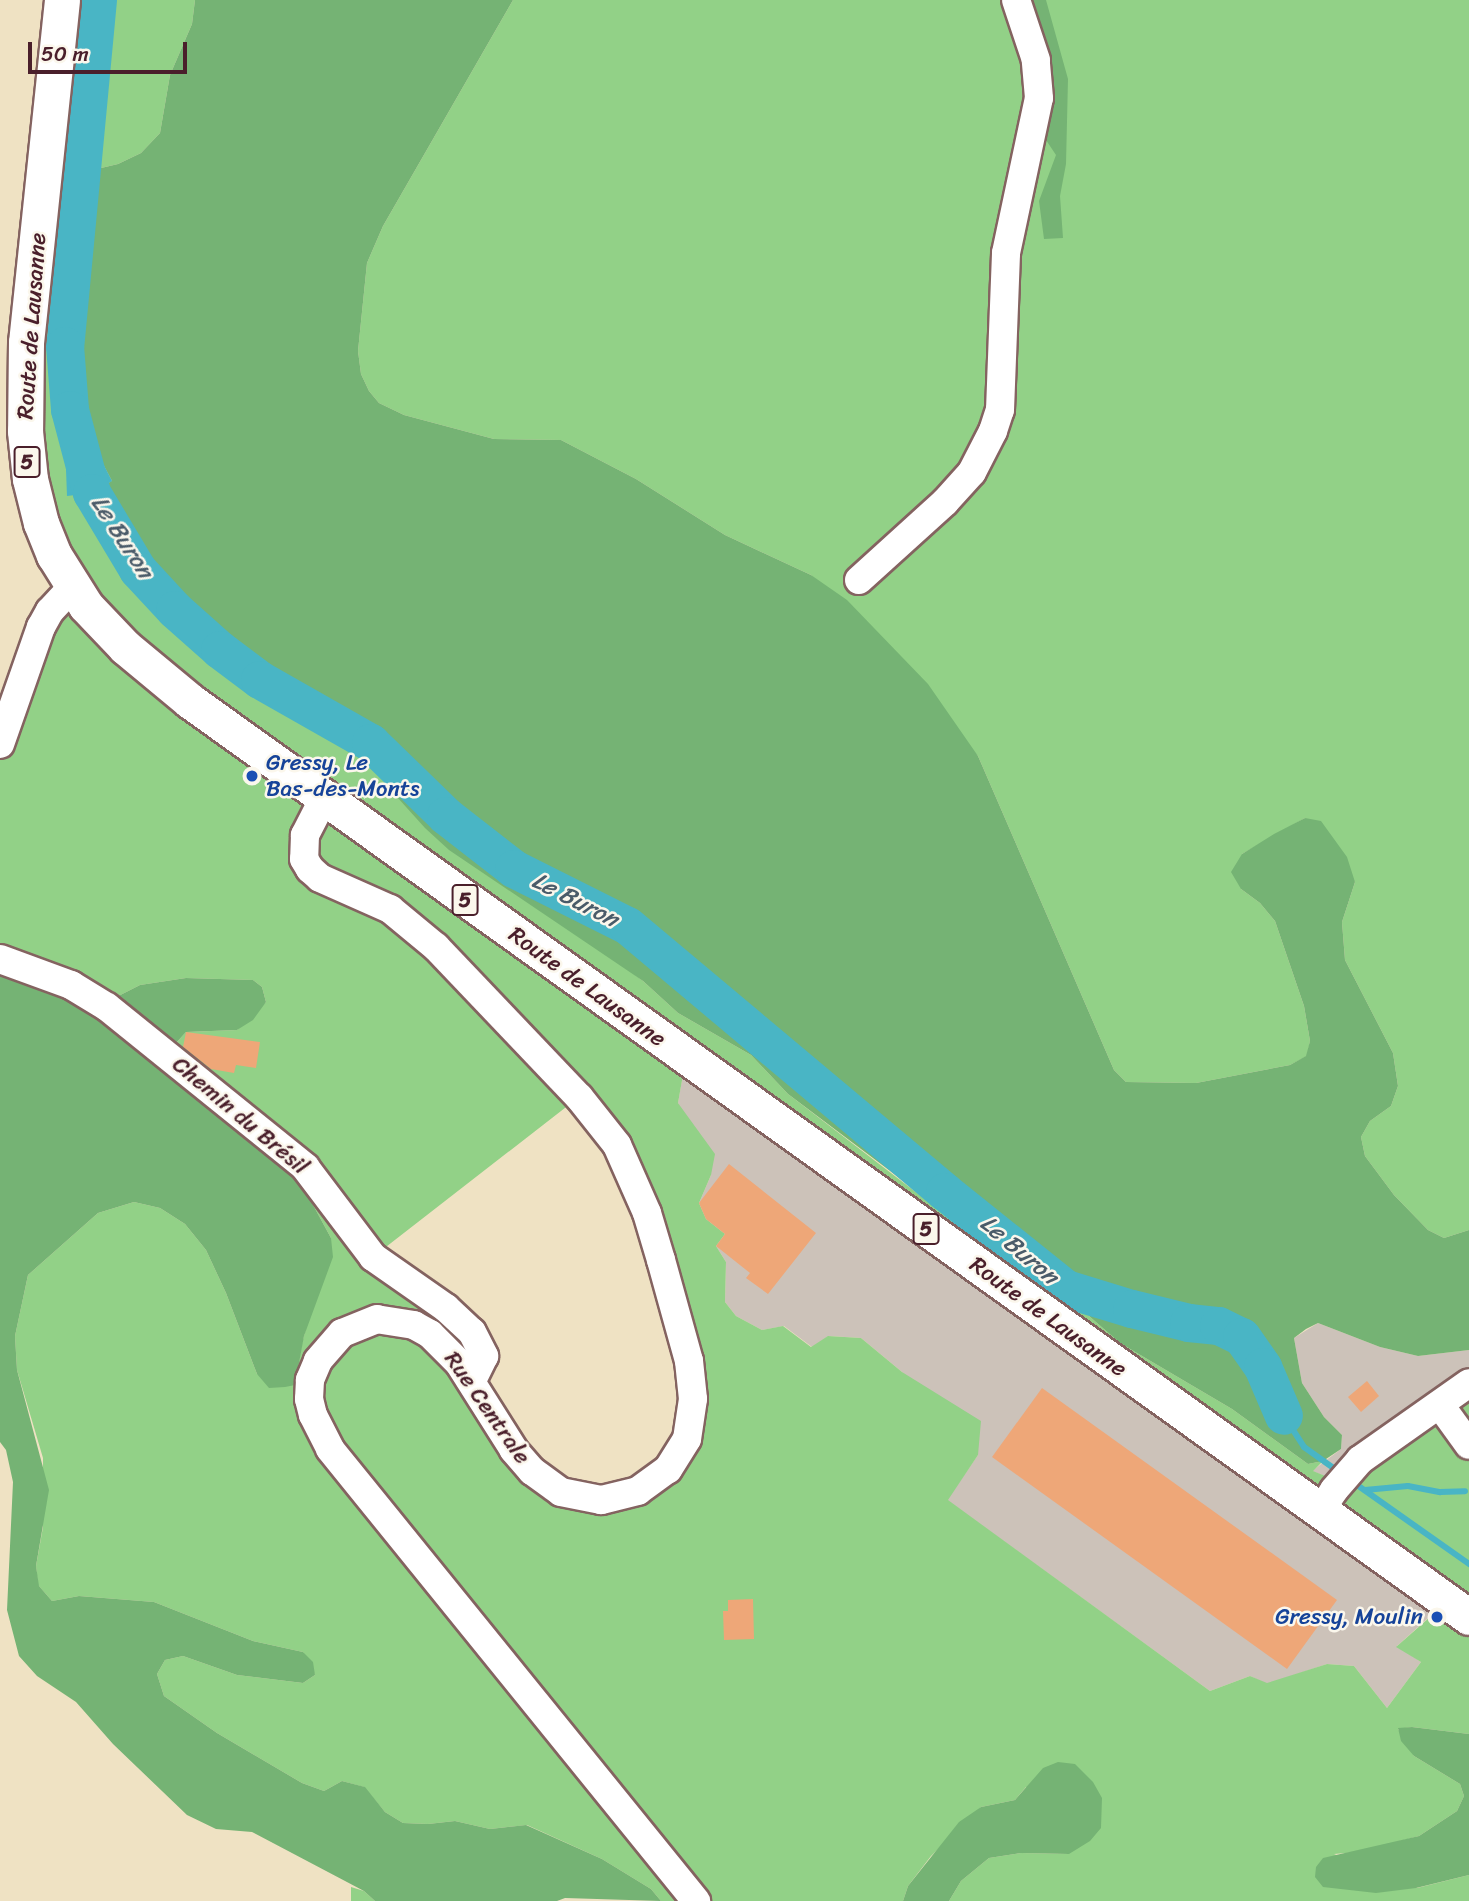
<!DOCTYPE html>
<html>
<head>
<meta charset="utf-8">
<style>
  body { margin:0 }
  #map { position:relative; width:1469px; height:1901px; overflow:hidden; background:#efe2c3; font-family:Sriracha,sans-serif }
  div>[style] { position:absolute }
  .industrial>* { inset:0; background:#ccc2b9 }
  .green>* { inset:0; background:#92d187 }
  .forest>* { inset:0; background:#75b374 }
  .water>* { inset:0; background:#49b5c5 }
  .stream>* { height:6px; margin:-3px; padding:0 3px; transform-origin:3px; border-radius:3px; background:#49b5c5 }
  .river>* { height:38px; margin:-19px; padding:0 19px; transform-origin:19px; border-radius:19px; background:#49b5c5 }
  .building>* { inset:0; background:#eea778 }
  .roads { filter:drop-shadow(2px 0 #846360) drop-shadow(-2px 0 #846360) drop-shadow(0 2px #846360) drop-shadow(0 -2px #846360) }
  .minor>* { height:28px; margin:-14px; padding:0 14px; transform-origin:14px; border-radius:14px; background:#fff }
  .major>* { height:35px; margin:-17.5px; padding:0 17.5px; transform-origin:17.5px; border-radius:17.5px; background:#fff }
  .dots>* { width:19px; height:19px; translate:-50% -50%; box-sizing:border-box; border:4px solid #fbf7ec; border-radius:50% }
  span { translate:-50% -50%; white-space:nowrap; text-align:center; line-height:1.15; -webkit-text-stroke:5px #fbf7ec; paint-order:stroke }
  .shield-label span { padding:2px 5px; background:#fbf7ec; border:2px solid; border-radius:5px; -webkit-text-stroke-width:0 }
  .shield-label { font-size:21px; color:#4a1f2b; font-weight:700 }
  .street-label { font-size:23px; color:#4a1f2b }
  .transit-label { font-size:23px; color:#164399 }
  .left { translate:0 -50%; text-align:left }
  .right { translate:-100% -50%; text-align:right }
  .water-label { font-size:24px; color:#4a5b69; font-style:italic }
  .scale { position:absolute; left:28px; top:42px; width:159px; height:32px; box-sizing:border-box; border:4px solid #4a1f2b; border-top:0; padding-left:9px; font-size:21px; line-height:24px; white-space:nowrap; color:#4a1f2b; -webkit-text-stroke:5px #fbf7ec; paint-order:stroke }
</style>
</head>
<body>
<div id="map">
  <div class="industrial">
    <i style="clip-path:polygon(686px 1057px,1447px 1601px,1397px 1646px,1421px 1662px,1387px 1708px,1354px 1666px,1327px 1664px,1267px 1684px,1250px 1676px,1210px 1691px,947px 1500px,978px 1455px,902px 1372px,861px 1338px,829px 1336px,812px 1347px,784px 1326px,762px 1330px,736px 1316px,725px 1302px,726px 1262px,716px 1246px,725px 1234px,706px 1219px,699px 1203px,711px 1175px,678px 1103px)"></i>
    <i style="clip-path:polygon(1318px 1323px,1380px 1347px,1418px 1356px,1469px 1350px,1469px 1383px,1340px 1482px,1312px 1471px,1341px 1449px,1342px 1435px,1324px 1417px,1302px 1383px,1294px 1338px)"></i>
  </div>
  <div class="green">
    <i style="clip-path:polygon(evenodd,62px 0,195px 0,192px 24px,170px 75px,160px 133px,141px 153px,118px 164px,80px 173px,65px 346px,76px 442px,91px 440px,112px 481px,112px 531px,138px 570px,175px 610px,220px 650px,260px 680px,371px 743px,388px 787px,643px 981px,678px 1013px,751px 1055px,788px 1094px,930px 1203px,1030px 1273px,1050px 1282px,1120px 1343px,1232px 1409px,1308px 1464px,1323px 1461px,1313px 1471px,1340px 1482px,1469px 1383px,1469px 1734px,1412px 1727px,1398px 1729px,1414px 1756px,1460px 1784px,1464px 1796px,1457px 1811px,1419px 1836px,1358px 1852px,1334px 1854px,1417px 1888px,1469px 1875px,1469px 1901px,949px 1901px,961px 1881px,989px 1858px,1021px 1853px,1069px 1854px,1026px 1787px,1015px 1800px,981px 1807px,931px 1856px,908px 1886px,903px 1901px,661px 1901px,651px 1889px,602px 1859px,527px 1825px,490px 1829px,455px 1821px,428px 1824px,403px 1823px,385px 1812px,364px 1787px,342px 1781px,324px 1791px,302px 1783px,217px 1733px,164px 1696px,157px 1674px,165px 1660px,183px 1656px,237px 1675px,303px 1683px,315px 1675px,303px 1652px,253px 1641px,154px 1602px,79px 1596px,52px 1601px,38px 1585px,36px 1566px,43px 1527px,43px 1458px,17px 1370px,15px 1336px,28px 1275px,98px 1213px,134px 1202px,160px 1208px,185px 1224px,206px 1250px,226px 1293px,257px 1374px,295px 1385px,302px 1343px,331px 1238px,300px 1181px,166px 1054px,186px 1032px,237px 1030px,266px 1002px,262px 987px,253px 980px,186px 978px,140px 985px,87px 1012px,48px 990px,0 975px,0 744px,60px 598px,34px 501px,62px 0,686px 1058px,1447px 1602px,1396px 1647px,1421px 1662px,1387px 1708px,1354px 1666px,1327px 1664px,1267px 1683px,1250px 1676px,1210px 1691px,948px 1500px,978px 1455px,981px 1421px,902px 1372px,861px 1338px,828px 1336px,811px 1347px,783px 1326px,762px 1330px,736px 1316px,725px 1302px,726px 1262px,716px 1246px,725px 1234px,706px 1219px,699px 1203px,711px 1175px,715px 1154px,678px 1103px,686px 1058px,62px 0,579px 1097px,661px 1260px,687px 1439px,619px 1498px,532px 1471px,480px 1368px,484px 1356px,373px 1257px,579px 1097px)"></i>
    <i style="clip-path:polygon(513px 0,1469px 0,1469px 1230px,1444px 1238px,1428px 1230px,1394px 1195px,1365px 1156px,1361px 1137px,1370px 1121px,1391px 1106px,1398px 1086px,1393px 1053px,1345px 960px,1342px 922px,1355px 882px,1305px 818px,1242px 854px,1241px 889px,1260px 903px,1275px 921px,1304px 1006px,1310px 1041px,1307px 1056px,1290px 1065px,1196px 1083px,1126px 1082px,1114px 1070px,978px 756px,811px 575px,725px 535px,636px 479px,561px 440px,494px 439px,404px 415px,379px 403px,369px 391px,361px 374px,358px 351px,367px 263px,383px 226px)"></i>
    <i style="clip-path:polygon(351px 1887px,364px 1891px,375px 1901px,351px 1901px)"></i>
  </div>
  <div class="forest">
    <i style="clip-path:polygon(195px 0,513px 0,383px 226px,367px 263px,358px 351px,361px 374px,369px 391px,379px 403px,404px 415px,494px 439px,561px 440px,636px 479px,725px 535px,811px 575px,847px 600px,928px 684px,978px 756px,1114px 1070px,1126px 1082px,1196px 1083px,1290px 1065px,1306px 1056px,1310px 1041px,1304px 1006px,1275px 921px,1260px 903px,1241px 889px,1231px 872px,1242px 854px,1274px 834px,1305px 818px,1321px 821px,1347px 857px,1355px 882px,1342px 922px,1345px 960px,1393px 1053px,1398px 1086px,1391px 1106px,1370px 1121px,1361px 1137px,1365px 1156px,1394px 1195px,1428px 1230px,1444px 1238px,1469px 1230px,1469px 1350px,1418px 1356px,1380px 1347px,1318px 1323px,1306px 1329px,1294px 1338px,1302px 1383px,1324px 1417px,1342px 1435px,1341px 1449px,1323px 1461px,1308px 1464px,1232px 1409px,1120px 1343px,1050px 1282px,1007px 1259px,788px 1094px,751px 1055px,678px 1013px,643px 981px,449px 850px,425px 828px,388px 787px,371px 743px,260px 680px,220px 650px,175px 610px,138px 570px,92px 493px,112px 481px,91px 441px,76px 442px,70px 410px,65px 346px,80px 173px,118px 164px,141px 153px,160px 133px,170px 75px,192px 24px)"></i>
    <i style="clip-path:polygon(1016px 0,1046px 0,1068px 79px,1066px 164px,1060px 196px,1063px 238px,1044px 239px,1039px 201px,1056px 155px,1034px 122px)"></i>
    <i style="clip-path:polygon(0 975px,48px 990px,87px 1012px,140px 985px,186px 978px,253px 980px,262px 987px,266px 1002px,253px 1020px,237px 1030px,186px 1032px,166px 1054px,300px 1181px,331px 1238px,333px 1257px,304px 1336px,295px 1385px,285px 1387px,269px 1388px,257px 1374px,226px 1293px,206px 1250px,185px 1224px,160px 1208px,134px 1202px,98px 1213px,28px 1275px,15px 1336px,17px 1370px,49px 1490px,36px 1566px,39px 1586px,52px 1601px,79px 1596px,154px 1602px,253px 1641px,303px 1652px,313px 1662px,315px 1675px,303px 1683px,237px 1675px,183px 1656px,165px 1660px,157px 1674px,164px 1696px,217px 1733px,302px 1783px,324px 1791px,342px 1781px,365px 1787px,385px 1812px,403px 1823px,428px 1824px,455px 1821px,490px 1829px,526px 1825px,602px 1859px,651px 1889px,661px 1901px,565px 1898px,557px 1901px,375px 1901px,364px 1891px,252px 1832px,216px 1829px,187px 1815px,113px 1744px,76px 1702px,37px 1676px,19px 1656px,7px 1610px,13px 1482px,6px 1450px,0 1442px)"></i>
    <i style="clip-path:polygon(1412px 1727px,1469px 1734px,1469px 1875px,1416px 1888px,1376px 1893px,1323px 1887px,1315px 1877px,1316px 1867px,1323px 1858px,1419px 1836px,1457px 1811px,1464px 1796px,1460px 1784px,1414px 1756px,1401px 1741px,1398px 1728px)"></i>
    <i style="clip-path:polygon(1058px 1762px,1075px 1764px,1093px 1782px,1102px 1798px,1101px 1828px,1090px 1841px,1069px 1854px,1021px 1853px,989px 1858px,961px 1881px,949px 1901px,903px 1901px,908px 1886px,959px 1822px,981px 1807px,1015px 1800px,1043px 1768px)"></i>
  </div>
  <div class="water">
    <i style="clip-path:polygon(91px 440px,112px 481px,92px 493px,67px 496px,65px 443px)"></i>
  </div>
  <div class="stream">
    <i style="left:1284px;top:1416px;width:37px;rotate:57deg"></i>
    <i style="left:1304px;top:1447px;width:43px;rotate:35.5deg"></i>
    <i style="left:1350px;top:1480px;width:146px;rotate:35.2deg"></i>
    <i style="left:1365px;top:1490px;width:43px;rotate:-5.3deg"></i>
    <i style="left:1408px;top:1486px;width:33px;rotate:11deg"></i>
    <i style="left:1440px;top:1492px;width:25px;rotate:-2deg"></i>
  </div>
  <div class="river">
    <i style="left:98px;top:0;width:348px;rotate:95.4deg"></i>
    <i style="left:65px;top:346px;width:64px;rotate:85.5deg"></i>
    <i style="left:70px;top:410px;width:86px;rotate:75.2deg"></i>
    <i style="left:92px;top:493px;width:90px;rotate:59.1deg"></i>
    <i style="left:138px;top:570px;width:54px;rotate:47.2deg"></i>
    <i style="left:175px;top:610px;width:60px;rotate:41.6deg"></i>
    <i style="left:220px;top:650px;width:50px;rotate:36.9deg"></i>
    <i style="left:260px;top:680px;width:128px;rotate:29.6deg"></i>
    <i style="left:371px;top:743px;width:105px;rotate:44.2deg"></i>
    <i style="left:446px;top:816px;width:86px;rotate:37.9deg"></i>
    <i style="left:514px;top:869px;width:127px;rotate:26.6deg"></i>
    <i style="left:628px;top:926px;width:414px;rotate:40deg"></i>
    <i style="left:945px;top:1192px;width:155px;rotate:38.7deg"></i>
    <i style="left:1066px;top:1289px;width:69px;rotate:16.9deg"></i>
    <i style="left:1132px;top:1309px;width:59px;rotate:13.8deg"></i>
    <i style="left:1189px;top:1323px;width:30px;rotate:6deg"></i>
    <i style="left:1219px;top:1326px;width:25px;rotate:26deg"></i>
    <i style="left:1242px;top:1337px;width:37px;rotate:55deg"></i>
    <i style="left:1263px;top:1367px;width:53px;rotate:66.8deg"></i>
  </div>
  <div class="building">
    <i style="clip-path:polygon(186px 1032px,260px 1042px,256px 1068px,236px 1065px,234px 1073px,211px 1069px,183px 1047px)"></i>
    <i style="clip-path:polygon(729px 1164px,816px 1233px,768px 1294px,746px 1278px,750px 1273px,716px 1246px,725px 1234px,706px 1219px,699px 1203px)"></i>
    <i style="clip-path:polygon(1367px 1381px,1379px 1396px,1361px 1412px,1348px 1397px)"></i>
    <i style="clip-path:polygon(1042px 1388px,1337px 1600px,1287px 1669px,992px 1457px)"></i>
    <i style="clip-path:polygon(753px 1599px,754px 1639px,724px 1640px,723px 1611px,728px 1611px,728px 1600px)"></i>
  </div>
  <div class="roads">
    <div class="minor">
      <i style="left:859px;top:580px;width:116px;rotate:-42.2deg"></i>
      <i style="left:945px;top:502px;width:40px;rotate:-48deg"></i>
      <i style="left:972px;top:472px;width:46px;rotate:-62.9deg"></i>
      <i style="left:993px;top:431px;width:22px;rotate:-72deg"></i>
      <i style="left:1000px;top:410px;width:157px;rotate:-87.8deg"></i>
      <i style="left:1006px;top:253px;width:158px;rotate:-78deg"></i>
      <i style="left:1039px;top:98px;width:38px;rotate:-95deg"></i>
      <i style="left:1036px;top:60px;width:63px;rotate:-108.4deg"></i>
      <i style="left:0;top:744px;width:124px;rotate:-70.7deg"></i>
      <i style="left:41px;top:627px;width:18px;rotate:-61deg"></i>
      <i style="left:50px;top:611px;width:33px;rotate:-47deg"></i>
      <i style="left:324px;top:798px;width:42px;rotate:117.2deg"></i>
      <i style="left:305px;top:835px;width:24px;rotate:92deg"></i>
      <i style="left:304px;top:859px;width:12px;rotate:59deg"></i>
      <i style="left:310px;top:869px;width:13px;rotate:42deg"></i>
      <i style="left:320px;top:878px;width:77px;rotate:23.9deg"></i>
      <i style="left:390px;top:909px;width:60px;rotate:39.6deg"></i>
      <i style="left:436px;top:947px;width:207px;rotate:46.4deg"></i>
      <i style="left:579px;top:1097px;width:61px;rotate:51.6deg"></i>
      <i style="left:617px;top:1145px;width:74px;rotate:66.2deg"></i>
      <i style="left:647px;top:1213px;width:49px;rotate:73.4deg"></i>
      <i style="left:661px;top:1260px;width:105px;rotate:74.5deg"></i>
      <i style="left:689px;top:1361px;width:38px;rotate:84deg"></i>
      <i style="left:693px;top:1399px;width:40px;rotate:98.5deg"></i>
      <i style="left:687px;top:1439px;width:36px;rotate:122deg"></i>
      <i style="left:668px;top:1469px;width:37px;rotate:144deg"></i>
      <i style="left:638px;top:1491px;width:38px;rotate:166deg"></i>
      <i style="left:601px;top:1500px;width:41px;rotate:-168.7deg"></i>
      <i style="left:561px;top:1492px;width:36px;rotate:-144deg"></i>
      <i style="left:532px;top:1471px;width:28px;rotate:-131deg"></i>
      <i style="left:514px;top:1450px;width:103px;rotate:-122.3deg"></i>
      <i style="left:459px;top:1363px;width:41px;rotate:-135deg"></i>
      <i style="left:430px;top:1334px;width:18px;rotate:-151deg"></i>
      <i style="left:414px;top:1325px;width:37px;rotate:-171deg"></i>
      <i style="left:377px;top:1319px;width:38px;rotate:158deg"></i>
      <i style="left:342px;top:1333px;width:37px;rotate:131deg"></i>
      <i style="left:318px;top:1361px;width:21px;rotate:113deg"></i>
      <i style="left:310px;top:1380px;width:19px;rotate:93deg"></i>
      <i style="left:309px;top:1399px;width:16px;rotate:76deg"></i>
      <i style="left:313px;top:1415px;width:38px;rotate:63deg"></i>
      <i style="left:330px;top:1449px;width:582px;rotate:51deg"></i>
      <i style="left:0;top:959px;width:76px;rotate:20.1deg"></i>
      <i style="left:71px;top:985px;width:42px;rotate:31.4deg"></i>
      <i style="left:107px;top:1007px;width:255px;rotate:38.9deg"></i>
      <i style="left:305px;top:1167px;width:113px;rotate:52.9deg"></i>
      <i style="left:373px;top:1257px;width:89px;rotate:34.9deg"></i>
      <i style="left:446px;top:1308px;width:35px;rotate:43deg"></i>
      <i style="left:472px;top:1332px;width:27px;rotate:63deg"></i>
      <i style="left:484px;top:1356px;width:28px;rotate:116deg"></i>
      <i style="left:1440px;top:1405px;width:49px;rotate:54.1deg"></i>
      <i style="left:1320px;top:1511px;width:25px;rotate:-56deg"></i>
      <i style="left:1334px;top:1490px;width:40px;rotate:-49deg"></i>
      <i style="left:1360px;top:1460px;width:133px;rotate:-35.2deg"></i>
    </div>
    <div class="major">
      <i style="left:62px;top:0;width:344px;rotate:96deg"></i>
      <i style="left:26px;top:342px;width:89px;rotate:90.6deg"></i>
      <i style="left:25px;top:431px;width:48px;rotate:84.1deg"></i>
      <i style="left:30px;top:479px;width:45px;rotate:76deg"></i>
      <i style="left:41px;top:523px;width:35px;rotate:68deg"></i>
      <i style="left:54px;top:555px;width:60px;rotate:57.9deg"></i>
      <i style="left:86px;top:606px;width:57px;rotate:46.4deg"></i>
      <i style="left:125px;top:647px;width:85px;rotate:39.7deg"></i>
      <i style="left:190px;top:701px;width:1573px;rotate:35.61deg"></i>
    </div>
  </div>
  <div class="dots">
    <i style="left:252px;top:776px;background:#1a4fb4"></i>
    <i style="left:1437px;top:1617px;background:#1a4fb4"></i>
  </div>
  <div class="shield-label">
    <span style="left:27px;top:462px">5</span>
    <span style="left:465px;top:900px">5</span>
    <span style="left:926px;top:1229px">5</span>
  </div>
  <div class="street-label">
    <span style="left:32px;top:326px;rotate:-86deg">Route de Lausanne</span>
    <span style="left:587px;top:987px;rotate:36deg">Route de Lausanne</span>
    <span style="left:240px;top:1116px;rotate:40deg">Chemin du Brésil</span>
    <span style="left:1048px;top:1317px;rotate:36deg">Route de Lausanne</span>
    <span style="left:487px;top:1408px;rotate:55deg">Rue Centrale</span>
  </div>
  <div class="transit-label">
    <span class="left" style="left:266px;top:776px">Gressy, Le<br>Bas-des-Monts</span>
    <span class="right" style="left:1423px;top:1617px">Gressy, Moulin</span>
  </div>
  <div class="water-label">
    <span style="left:122px;top:537px;rotate:57deg">Le Buron</span>
    <span style="left:575px;top:900px;rotate:27deg">Le Buron</span>
    <span style="left:1019px;top:1250px;rotate:40deg">Le Buron</span>
  </div>
  <div class="scale">50 m</div>
</div>
</body>
</html>
